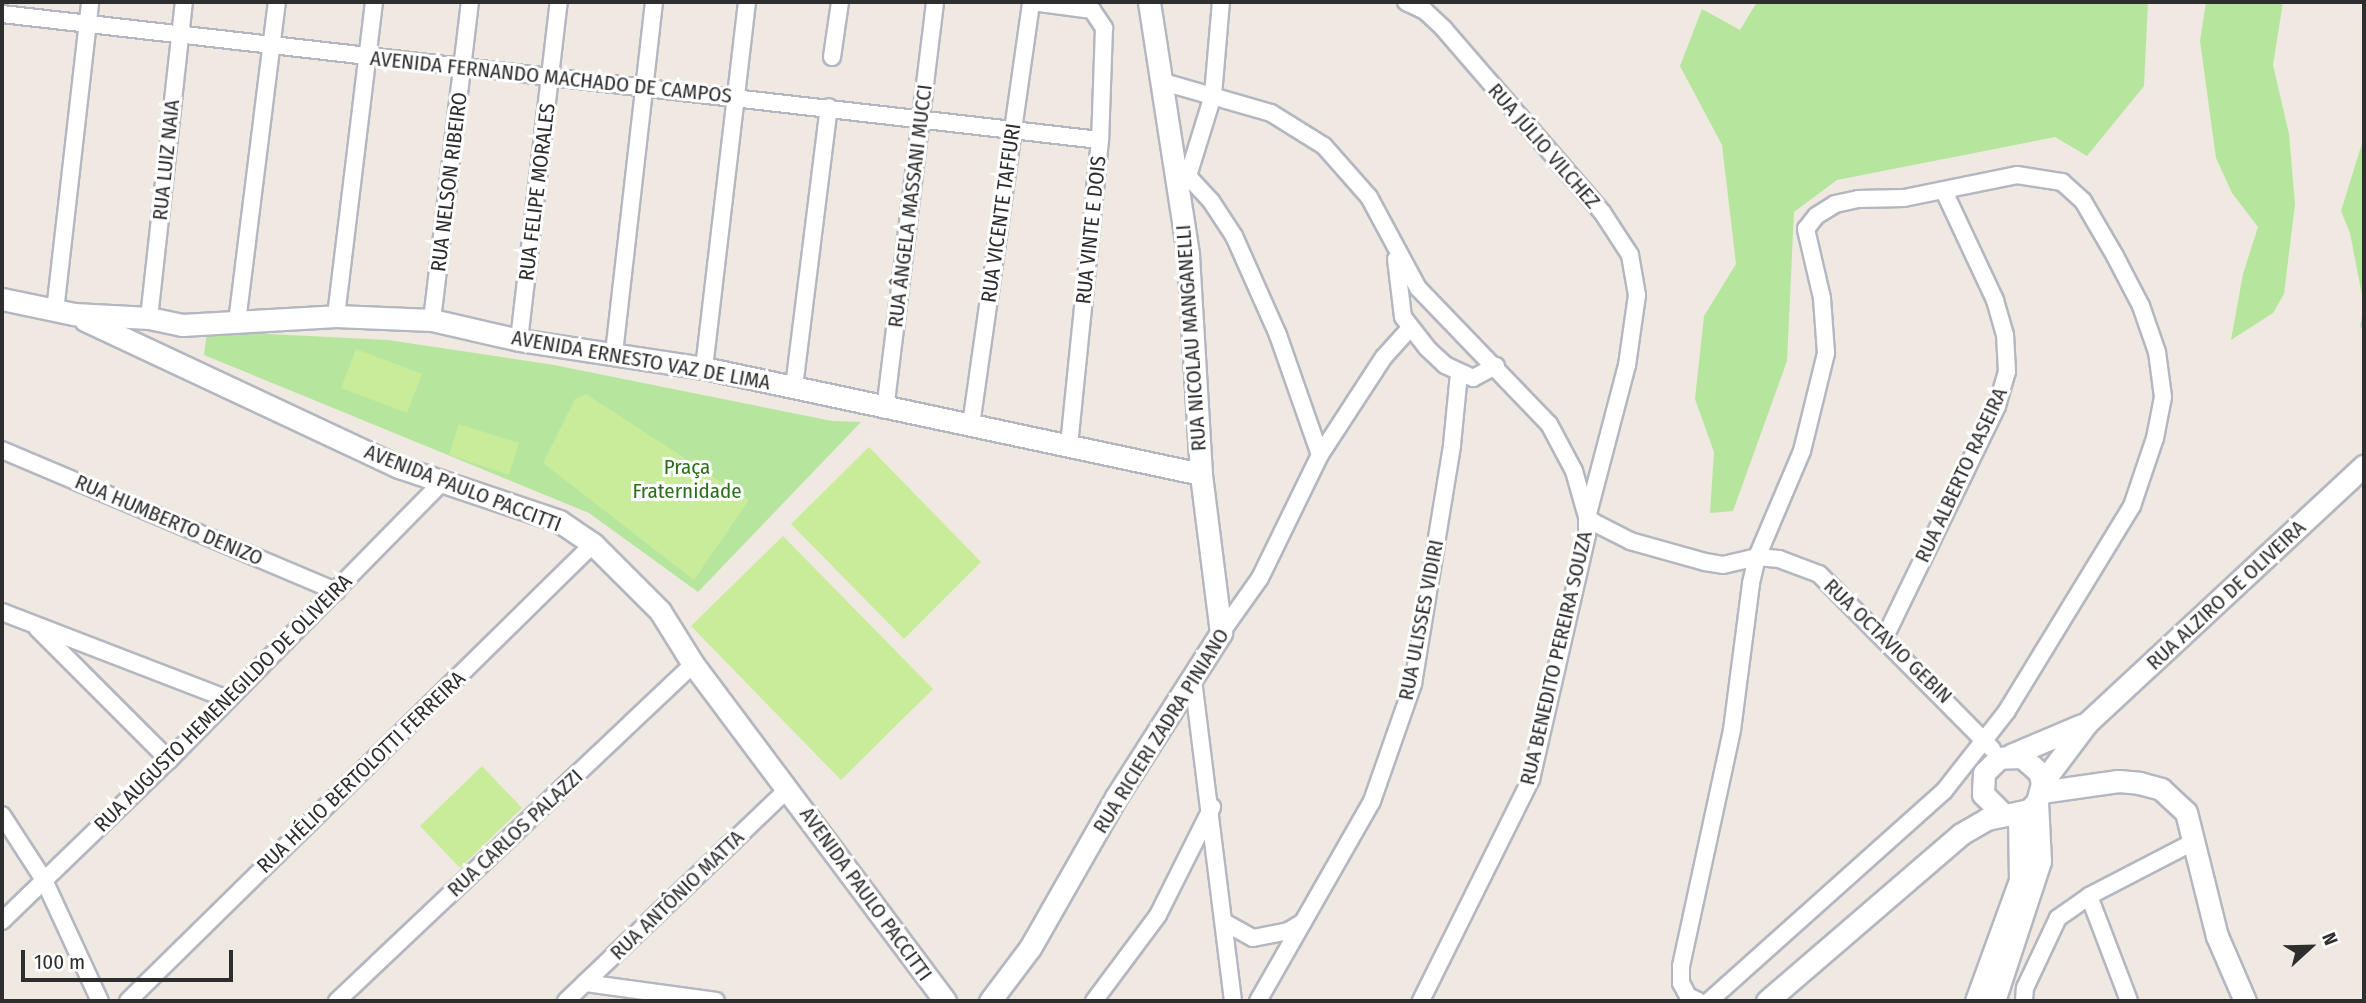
<!DOCTYPE html>
<html>
<head>
<meta charset="utf-8">
<style>
  body { margin:0 }
  #map { position:relative; width:2366px; height:1003px; overflow:hidden; background:#efe9e1; font-family:"Fira Sans Condensed",sans-serif }
  div>[style] { position:absolute }
  .green>* { inset:0; background:#b6e59e }
  .pitch>* { inset:0; background:#c9ec9a }
  .roads { filter:drop-shadow(2px 0 #b4b7c1) drop-shadow(-2px 0 #b4b7c1) drop-shadow(0 2px #b4b7c1) drop-shadow(0 -2px #b4b7c1) }
  .street>* { height:16px; margin:-8px; padding:0 8px; transform-origin:8px; border-radius:8px; background:#fff }
  .secondary>* { height:21px; margin:-10.5px; padding:0 10.5px; transform-origin:10.5px; border-radius:10.5px; background:#fff }
  span { translate:-50% -50%; white-space:nowrap; text-align:center; line-height:1.15; -webkit-text-stroke:6px #fff; paint-order:stroke }
  .street-label { font-size:21px; color:#2e2e2e }
  .park-label { font-size:21px; color:#2c6e1b }
  .frame { position:absolute; inset:0; border:4px solid #2e2e2e; pointer-events:none }
  .north { position:absolute; left:2275px; top:912px; width:70px; height:70px; -webkit-text-stroke:5px #fff; paint-order:stroke; rotate:68deg; font-size:19px; font-weight:700; line-height:28px; text-align:center; color:#2e2e2e }
  .north::after { content:''; display:block; margin:auto; width:24px; height:32px; background:#2e2e2e; clip-path:polygon(50% 0,100% 100%,50% 72%,0 100%) }
  .scale { position:absolute; left:21px; top:950px; width:212px; height:32px; box-sizing:border-box; border:4px solid #2e2e2e; border-top:0; padding-left:9px; font-size:21px; line-height:24px; white-space:nowrap; color:#2e2e2e; -webkit-text-stroke:5px #fff; paint-order:stroke }
</style>
</head>
<body>
<div id="map">
  <div class="green">
    <i style="clip-path:polygon(1757px 2px,2148px 2px,2144px 86px,2087px 156px,2055px 137px,1837px 180px,1794px 212px,1787px 361px,1733px 511px,1710px 513px,1714px 452px,1695px 399px,1704px 316px,1736px 264px,1722px 145px,1680px 66px,1702px 9px,1740px 30px)"></i>
    <i style="clip-path:polygon(2206px 2px,2283px 2px,2273px 65px,2289px 134px,2295px 204px,2284px 294px,2273px 313px,2231px 340px,2243px 274px,2258px 227px,2232px 193px,2216px 158px,2200px 41px)"></i>
    <i style="clip-path:polygon(2364px 137px,2364px 329px,2360px 327px,2364px 306px,2350px 233px,2341px 211px)"></i>
    <i style="clip-path:polygon(207px 331px,388px 340px,554px 365px,832px 421px,861px 422px,698px 592px,589px 513px,204px 355px)"></i>
  </div>
  <div class="pitch">
    <i style="clip-path:polygon(356px 349px,422px 374px,407px 413px,341px 388px)"></i>
    <i style="clip-path:polygon(586px 394px,749px 500px,694px 580px,543px 463px,575px 399px)"></i>
    <i style="clip-path:polygon(459px 424px,519px 443px,509px 475px,449px 455px)"></i>
    <i style="clip-path:polygon(869px 447px,981px 562px,904px 639px,791px 524px)"></i>
    <i style="clip-path:polygon(783px 536px,933px 689px,841px 780px,691px 626px)"></i>
    <i style="clip-path:polygon(482px 766px,522px 808px,460px 868px,420px 826px)"></i>
  </div>
  <div class="roads">
    <div class="street">
      <i style="left:1032px;top:2px;width:61px;rotate:7.6deg"></i>
      <i style="left:1092px;top:10px;width:22px;rotate:56deg"></i>
      <i style="left:1104px;top:28px;width:112px;rotate:92deg"></i>
      <i style="left:1100px;top:140px;width:305px;rotate:95.8deg"></i>
      <i style="left:1406px;top:2px;width:21px;rotate:25deg"></i>
      <i style="left:1425px;top:11px;width:26px;rotate:43deg"></i>
      <i style="left:1444px;top:29px;width:242px;rotate:49.2deg"></i>
      <i style="left:1602px;top:212px;width:51px;rotate:56.9deg"></i>
      <i style="left:1630px;top:255px;width:41px;rotate:80.1deg"></i>
      <i style="left:1637px;top:295px;width:71px;rotate:98.1deg"></i>
      <i style="left:1627px;top:365px;width:157px;rotate:104.7deg"></i>
      <i style="left:1587px;top:517px;width:18px;rotate:90deg"></i>
      <i style="left:1587px;top:535px;width:250px;rotate:102.9deg"></i>
      <i style="left:1531px;top:779px;width:248px;rotate:116.4deg"></i>
      <i style="left:2px;top:14px;width:1105px;rotate:6.55deg"></i>
      <i style="left:832px;top:57px;width:56px;rotate:-81.7deg"></i>
      <i style="left:1160px;top:81px;width:116px;rotate:16.1deg"></i>
      <i style="left:1271px;top:113px;width:62px;rotate:31.9deg"></i>
      <i style="left:1324px;top:146px;width:68px;rotate:48.6deg"></i>
      <i style="left:1369px;top:197px;width:103px;rotate:61.7deg"></i>
      <i style="left:1418px;top:288px;width:189px;rotate:46.1deg"></i>
      <i style="left:1549px;top:424px;width:53px;rotate:62deg"></i>
      <i style="left:1574px;top:471px;width:48px;rotate:74.2deg"></i>
      <i style="left:1587px;top:517px;width:10px;rotate:37deg"></i>
      <i style="left:1595px;top:523px;width:39px;rotate:27deg"></i>
      <i style="left:1630px;top:541px;width:78px;rotate:15.6deg"></i>
      <i style="left:1705px;top:562px;width:18px;rotate:9deg"></i>
      <i style="left:1723px;top:565px;width:35px;rotate:-13deg"></i>
      <i style="left:1757px;top:557px;width:22px;rotate:5deg"></i>
      <i style="left:1779px;top:559px;width:43px;rotate:20.6deg"></i>
      <i style="left:1819px;top:574px;width:246px;rotate:45.3deg"></i>
      <i style="left:1173px;top:160px;width:56px;rotate:47.2deg"></i>
      <i style="left:1211px;top:201px;width:42px;rotate:56.7deg"></i>
      <i style="left:1234px;top:236px;width:108px;rotate:66deg"></i>
      <i style="left:1278px;top:335px;width:127px;rotate:70.7deg"></i>
      <i style="left:1188px;top:176px;width:85px;rotate:-72.8deg"></i>
      <i style="left:1213px;top:95px;width:93px;rotate:-85.1deg"></i>
      <i style="left:1396px;top:259px;width:58px;rotate:83.1deg"></i>
      <i style="left:1403px;top:317px;width:39px;rotate:52deg"></i>
      <i style="left:1427px;top:348px;width:25px;rotate:43deg"></i>
      <i style="left:1445px;top:365px;width:31px;rotate:25deg"></i>
      <i style="left:1473px;top:378px;width:26px;rotate:-28deg"></i>
      <i style="left:55px;top:311px;width:311px;rotate:-83.5deg"></i>
      <i style="left:336px;top:316px;width:316px;rotate:-83.1deg"></i>
      <i style="left:149px;top:318px;width:318px;rotate:-83.7deg"></i>
      <i style="left:432px;top:320px;width:320px;rotate:-83.2deg"></i>
      <i style="left:237px;top:322px;width:322px;rotate:-82.9deg"></i>
      <i style="left:519px;top:340px;width:340px;rotate:-83.3deg"></i>
      <i style="left:614px;top:353px;width:353px;rotate:-83.5deg"></i>
      <i style="left:704px;top:368px;width:369px;rotate:-83.3deg"></i>
      <i style="left:794px;top:387px;width:282px;rotate:-82.9deg"></i>
      <i style="left:885px;top:410px;width:411px;rotate:-83deg"></i>
      <i style="left:971px;top:425px;width:427px;rotate:-81.9deg"></i>
      <i style="left:2px;top:450px;width:363px;rotate:22.9deg"></i>
      <i style="left:2px;top:612px;width:241px;rotate:21.1deg"></i>
      <i style="left:37px;top:628px;width:187px;rotate:45deg"></i>
      <i style="left:1221px;top:633px;width:67px;rotate:-54.7deg"></i>
      <i style="left:1260px;top:578px;width:137px;rotate:-64deg"></i>
      <i style="left:1320px;top:455px;width:117px;rotate:-56.9deg"></i>
      <i style="left:1384px;top:357px;width:39px;rotate:-48deg"></i>
      <i style="left:1884px;top:639px;width:259px;rotate:-64.1deg"></i>
      <i style="left:1997px;top:406px;width:35px;rotate:-74deg"></i>
      <i style="left:2007px;top:372px;width:37px;rotate:-93deg"></i>
      <i style="left:2005px;top:335px;width:36px;rotate:-106deg"></i>
      <i style="left:1995px;top:300px;width:120px;rotate:-115.1deg"></i>
      <i style="left:1193px;top:680px;width:323px;rotate:82.9deg"></i>
      <i style="left:2px;top:815px;width:77px;rotate:57.1deg"></i>
      <i style="left:44px;top:880px;width:133px;rotate:65.2deg"></i>
      <i style="left:2089px;top:896px;width:112px;rotate:69.1deg"></i>
      <i style="left:2px;top:921px;width:232px;rotate:-44deg"></i>
      <i style="left:169px;top:760px;width:390px;rotate:-45.5deg"></i>
      <i style="left:1224px;top:922px;width:33px;rotate:29deg"></i>
      <i style="left:1253px;top:938px;width:36px;rotate:-11deg"></i>
      <i style="left:1288px;top:931px;width:17px;rotate:-31deg"></i>
      <i style="left:585px;top:983px;width:132px;rotate:7.8deg"></i>
      <i style="left:128px;top:1001px;width:652px;rotate:-44.5deg"></i>
      <i style="left:337px;top:1001px;width:490px;rotate:-43.4deg"></i>
      <i style="left:566px;top:1001px;width:308px;rotate:-43.7deg"></i>
      <i style="left:1094px;top:1001px;width:107px;rotate:-53.3deg"></i>
      <i style="left:1158px;top:915px;width:121px;rotate:-63.4deg"></i>
      <i style="left:1258px;top:1001px;width:230px;rotate:-60.3deg"></i>
      <i style="left:1372px;top:801px;width:124px;rotate:-70.7deg"></i>
      <i style="left:1413px;top:684px;width:242px;rotate:-80.7deg"></i>
      <i style="left:1452px;top:445px;width:72px;rotate:-84.4deg"></i>
      <i style="left:1698px;top:1001px;width:11px;rotate:-153deg"></i>
      <i style="left:1688px;top:996px;width:15px;rotate:-118deg"></i>
      <i style="left:1681px;top:983px;width:17px;rotate:-90deg"></i>
      <i style="left:1681px;top:966px;width:241px;rotate:-77.8deg"></i>
      <i style="left:1732px;top:730px;width:148px;rotate:-82.6deg"></i>
      <i style="left:1751px;top:583px;width:27px;rotate:-77deg"></i>
      <i style="left:1757px;top:557px;width:115px;rotate:-67deg"></i>
      <i style="left:1802px;top:451px;width:101px;rotate:-76.2deg"></i>
      <i style="left:1826px;top:353px;width:55px;rotate:-94.2deg"></i>
      <i style="left:1822px;top:298px;width:71px;rotate:-103.1deg"></i>
      <i style="left:1806px;top:229px;width:16px;rotate:-52deg"></i>
      <i style="left:1816px;top:216px;width:22px;rotate:-32deg"></i>
      <i style="left:1835px;top:204px;width:24px;rotate:-12deg"></i>
      <i style="left:1858px;top:199px;width:46px;rotate:-1.2deg"></i>
      <i style="left:1904px;top:198px;width:115px;rotate:-11.5deg"></i>
      <i style="left:2017px;top:175px;width:46px;rotate:8.8deg"></i>
      <i style="left:2062px;top:182px;width:28px;rotate:42deg"></i>
      <i style="left:2083px;top:201px;width:64px;rotate:59.8deg"></i>
      <i style="left:2115px;top:256px;width:56px;rotate:62.5deg"></i>
      <i style="left:2141px;top:306px;width:49px;rotate:70.8deg"></i>
      <i style="left:2157px;top:352px;width:45px;rotate:82.4deg"></i>
      <i style="left:2163px;top:397px;width:42px;rotate:101deg"></i>
      <i style="left:2155px;top:438px;width:72px;rotate:108.7deg"></i>
      <i style="left:2132px;top:506px;width:240px;rotate:121.4deg"></i>
      <i style="left:2007px;top:711px;width:102px;rotate:128.2deg"></i>
      <i style="left:1944px;top:791px;width:315px;rotate:138.2deg"></i>
      <i style="left:2024px;top:1001px;width:13px;rotate:-86deg"></i>
      <i style="left:2025px;top:988px;width:77px;rotate:-64.8deg"></i>
      <i style="left:2058px;top:918px;width:38px;rotate:-35deg"></i>
      <i style="left:2089px;top:896px;width:119px;rotate:-27.4deg"></i>
    </div>
    <div class="secondary">
      <i style="left:2px;top:299px;width:74px;rotate:11.8deg"></i>
      <i style="left:74px;top:314px;width:75px;rotate:3.1deg"></i>
      <i style="left:149px;top:318px;width:34px;rotate:12deg"></i>
      <i style="left:182px;top:325px;width:154px;rotate:-3.3deg"></i>
      <i style="left:336px;top:316px;width:96px;rotate:2.4deg"></i>
      <i style="left:432px;top:320px;width:89px;rotate:12.9deg"></i>
      <i style="left:519px;top:340px;width:187px;rotate:8.6deg"></i>
      <i style="left:704px;top:368px;width:508px;rotate:12.04deg"></i>
      <i style="left:85px;top:320px;width:347px;rotate:25.1deg"></i>
      <i style="left:399px;top:467px;width:169px;rotate:18.6deg"></i>
      <i style="left:559px;top:521px;width:41px;rotate:34.1deg"></i>
      <i style="left:593px;top:544px;width:95px;rotate:45deg"></i>
      <i style="left:660px;top:611px;width:62px;rotate:58.1deg"></i>
      <i style="left:693px;top:664px;width:421px;rotate:53.2deg"></i>
      <i style="left:2011px;top:755px;width:77px;rotate:-22.9deg"></i>
      <i style="left:2042px;top:783px;width:75px;rotate:-53.1deg"></i>
      <i style="left:2087px;top:723px;width:378px;rotate:-42.9deg"></i>
      <i style="left:2041px;top:792px;width:78px;rotate:-8.1deg"></i>
      <i style="left:2118px;top:781px;width:21px;rotate:5deg"></i>
      <i style="left:2139px;top:783px;width:23px;rotate:15deg"></i>
      <i style="left:2161px;top:789px;width:34px;rotate:43deg"></i>
      <i style="left:2186px;top:812px;width:128px;rotate:76deg"></i>
      <i style="left:2217px;top:936px;width:71px;rotate:66.7deg"></i>
      <i style="left:990px;top:1001px;width:66px;rotate:-53deg"></i>
      <i style="left:1030px;top:948px;width:174px;rotate:-60.3deg"></i>
      <i style="left:1116px;top:797px;width:195px;rotate:-57.4deg"></i>
      <i style="left:1221px;top:633px;width:160px;rotate:-97.2deg"></i>
      <i style="left:1201px;top:474px;width:220px;rotate:-93.4deg"></i>
      <i style="left:1188px;top:254px;width:255px;rotate:-98.8deg"></i>
      <i style="left:1767px;top:1001px;width:256px;rotate:-40.7deg"></i>
      <i style="left:1961px;top:834px;width:30px;rotate:-30deg"></i>
      <i style="left:1987px;top:819px;width:43px;rotate:-12.1deg"></i>
      <i style="left:2029px;top:810px;width:11px;rotate:-45deg"></i>
      <i style="left:2037px;top:802px;width:20px;rotate:-75deg"></i>
      <i style="left:2042px;top:783px;width:11px;rotate:-105deg"></i>
      <i style="left:2039px;top:772px;width:23px;rotate:-139deg"></i>
      <i style="left:2022px;top:757px;width:23px;rotate:178deg"></i>
      <i style="left:1999px;top:758px;width:21px;rotate:135deg"></i>
      <i style="left:1984px;top:773px;width:21px;rotate:93deg"></i>
      <i style="left:1983px;top:794px;width:30px;rotate:45deg"></i>
      <i style="left:1976px;top:1001px;width:129px;rotate:-70deg"></i>
      <i style="left:2020px;top:880px;width:65px;rotate:-90.9deg"></i>
      <i style="left:1994px;top:1001px;width:147px;rotate:-71.8deg"></i>
      <i style="left:2040px;top:861px;width:59px;rotate:-92.9deg"></i>
    </div>
  </div>
  <div class="street-label">
    <span style="left:551px;top:77px;rotate:6deg">AVENIDA FERNANDO MACHADO DE CAMPOS</span>
    <span style="left:1544px;top:146px;rotate:49deg">RUA JÚLIO VILCHEZ</span>
    <span style="left:166px;top:160px;rotate:-84deg">RUA LUIZ NAIA</span>
    <span style="left:449px;top:182px;rotate:-83deg">RUA NELSON RIBEIRO</span>
    <span style="left:537px;top:192px;rotate:-83deg">RUA FELIPE MORALES</span>
    <span style="left:910px;top:206px;rotate:-83deg">RUA ÂNGELA MASSANI MUCCI</span>
    <span style="left:1001px;top:213px;rotate:-82deg">RUA VICENTE TAFFURI</span>
    <span style="left:1091px;top:230px;rotate:-84deg">RUA VINTE E DOIS</span>
    <span style="left:1191px;top:338px;rotate:-94deg">RUA NICOLAU MANGANELLI</span>
    <span style="left:641px;top:360px;rotate:10deg">AVENIDA ERNESTO VAZ DE LIMA</span>
    <span style="left:1961px;top:475px;rotate:-65deg">RUA ALBERTO RASEIRA</span>
    <span style="left:463px;top:488px;rotate:21deg">AVENIDA PAULO PACCITTI</span>
    <span style="left:169px;top:520px;rotate:23deg">RUA HUMBERTO DENIZO</span>
    <span style="left:2226px;top:595px;rotate:-43deg">RUA ALZIRO DE OLIVEIRA</span>
    <span style="left:1421px;top:620px;rotate:-79deg">RUA ULISSES VIDIRI</span>
    <span style="left:1888px;top:641px;rotate:44deg">RUA OCTAVIO GEBIN</span>
    <span style="left:1556px;top:658px;rotate:-77deg">RUA BENEDITO PEREIRA SOUZA</span>
    <span style="left:223px;top:703px;rotate:-45deg">RUA AUGUSTO HEMENEGILDO DE OLIVEIRA</span>
    <span style="left:1161px;top:731px;rotate:-58deg">RUA RICIERI ZADRA PINIANO</span>
    <span style="left:361px;top:772px;rotate:-44deg">RUA HÉLIO BERTOLOTTI FERREIRA</span>
    <span style="left:515px;top:833px;rotate:-43deg">RUA CARLOS PALAZZI</span>
    <span style="left:866px;top:894px;rotate:54deg">AVENIDA PAULO PACCITTI</span>
    <span style="left:677px;top:895px;rotate:-44deg">RUA ANTÔNIO MATTA</span>
  </div>
  <div class="park-label">
    <span style="left:687px;top:479px">Praça<br>Fraternidade</span>
  </div>
  <div class="frame"></div>
  <div class="north">N</div>
  <div class="scale">100 m</div>
</div>
</body>
</html>
